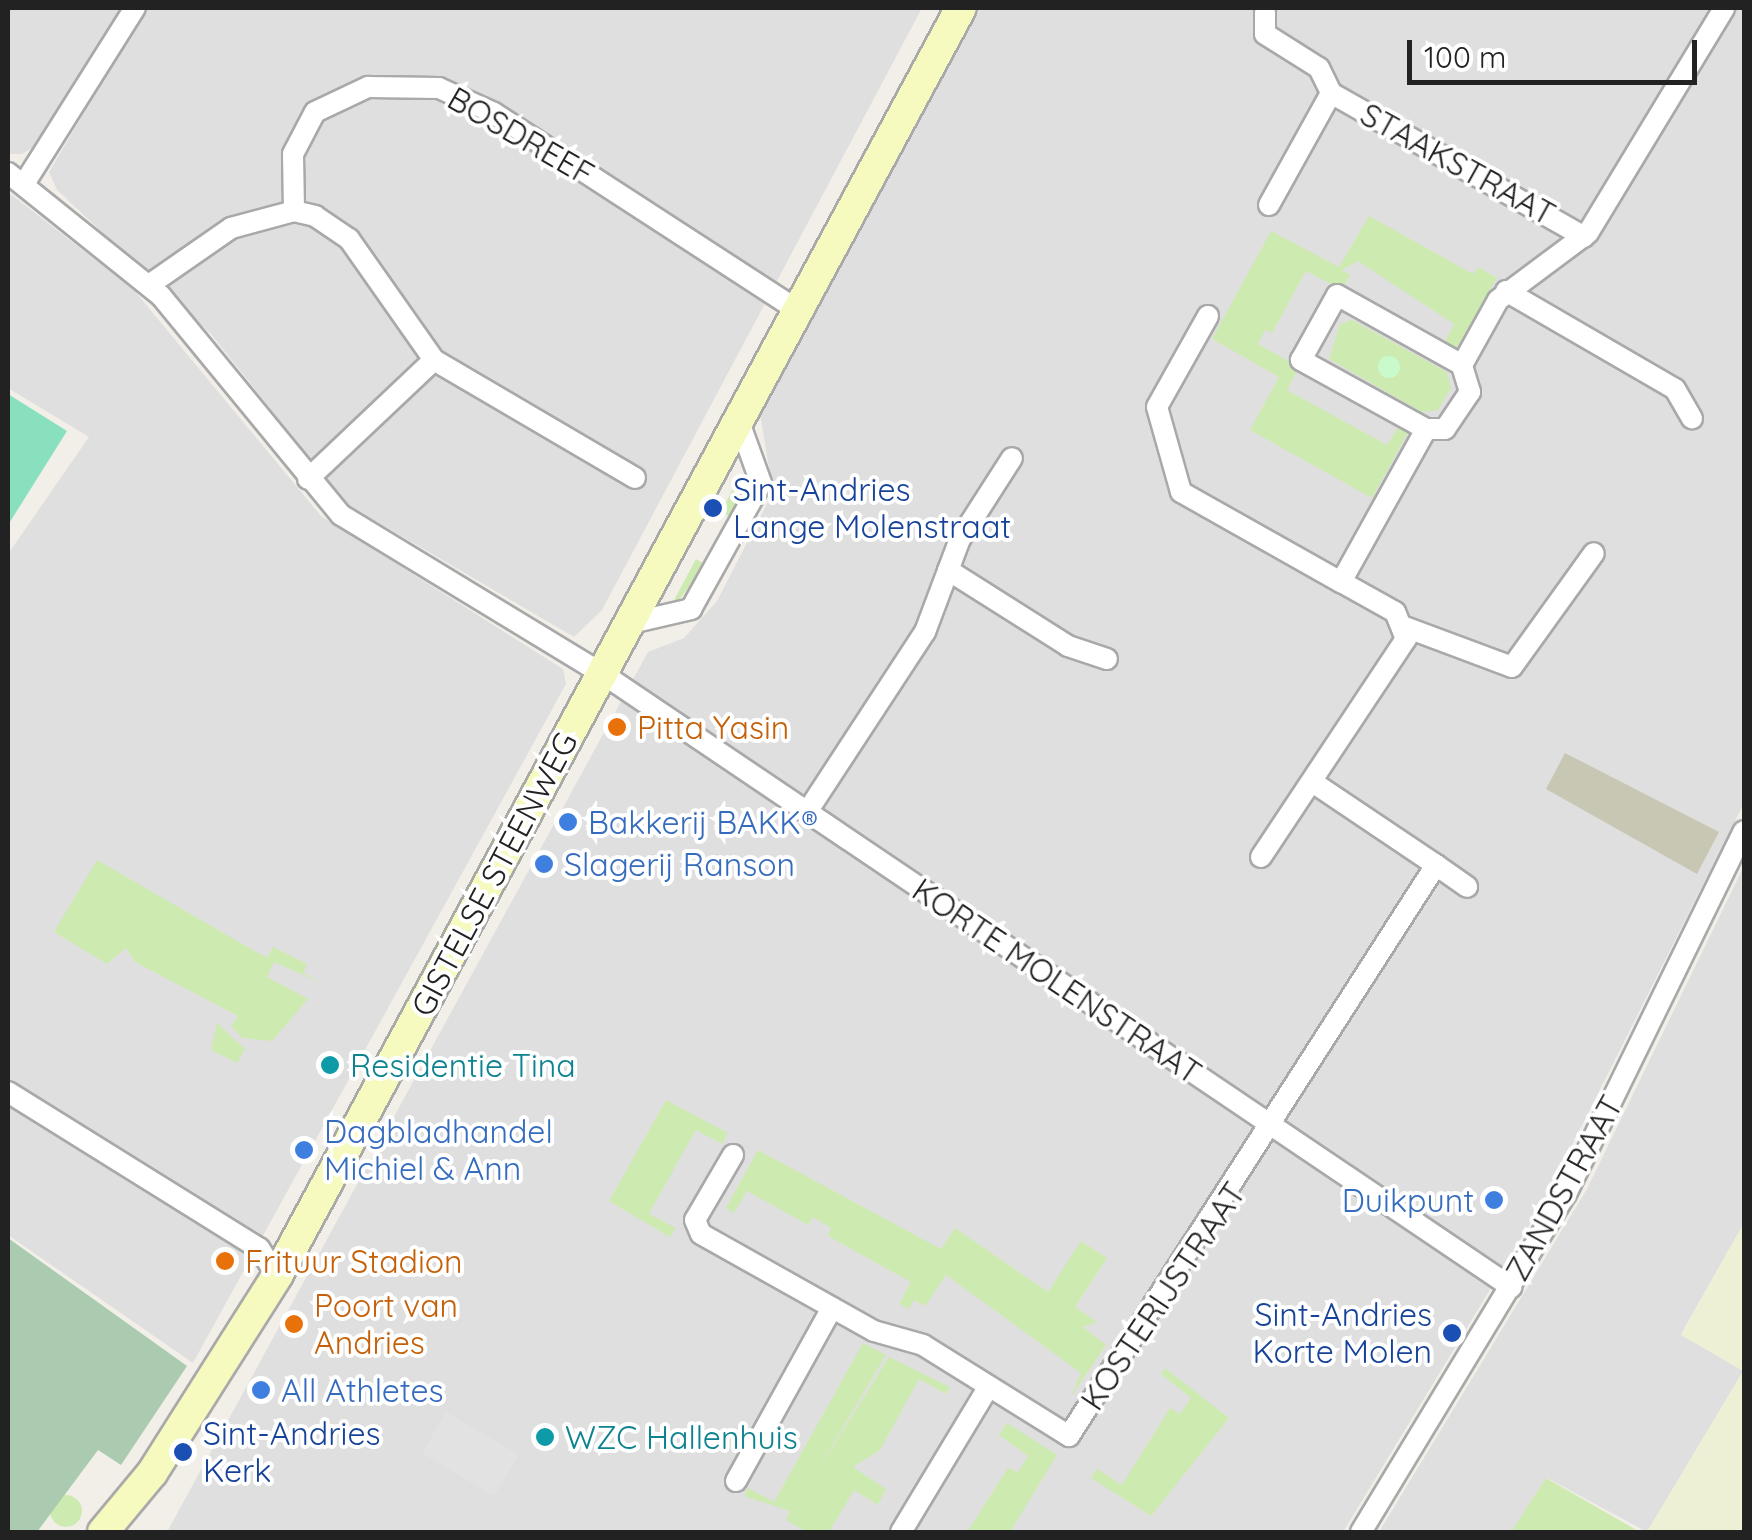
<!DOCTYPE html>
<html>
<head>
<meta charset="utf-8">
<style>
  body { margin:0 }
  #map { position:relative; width:1752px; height:1540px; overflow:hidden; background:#f2efe9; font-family:Quicksand,sans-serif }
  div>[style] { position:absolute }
  .residential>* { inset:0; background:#e0dfdf }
  .construction>* { inset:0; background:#c7c7b4 }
  .farmland>* { inset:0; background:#eef0d5 }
  .grass>* { inset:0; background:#cdebb0 }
  .round { border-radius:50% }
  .cemetery>* { inset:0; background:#aacbaf }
  .park>* { inset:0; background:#c8facc }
  .pitch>* { inset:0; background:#88e0be }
  .parking>* { inset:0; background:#e2e2e2 }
  .roads { filter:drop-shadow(2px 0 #a9a9a9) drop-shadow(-2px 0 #a9a9a9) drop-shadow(0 2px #a9a9a9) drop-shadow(0 -2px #a9a9a9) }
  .street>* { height:20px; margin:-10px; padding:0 10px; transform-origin:10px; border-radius:10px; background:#fff }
  .secondary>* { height:30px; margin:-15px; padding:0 15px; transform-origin:15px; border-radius:15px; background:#f7fabf }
  .dots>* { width:28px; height:28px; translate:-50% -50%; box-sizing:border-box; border:5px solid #fff; border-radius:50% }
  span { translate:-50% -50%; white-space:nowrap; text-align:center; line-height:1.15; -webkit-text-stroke:8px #fff; paint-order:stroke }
  .street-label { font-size:32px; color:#222 }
  .transit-label { font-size:32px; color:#164399 }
  .left { translate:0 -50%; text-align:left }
  .right { translate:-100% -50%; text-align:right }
  .food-label { font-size:32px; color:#c56008 }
  .shop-label { font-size:32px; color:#366cbe }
  .culture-label { font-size:32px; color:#0d838f }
  .frame { position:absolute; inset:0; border:10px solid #222; pointer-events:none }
  .scale { position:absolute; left:1407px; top:40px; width:290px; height:45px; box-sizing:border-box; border:5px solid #222; border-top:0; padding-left:12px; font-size:30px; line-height:35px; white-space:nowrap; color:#222; -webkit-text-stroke:8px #fff; paint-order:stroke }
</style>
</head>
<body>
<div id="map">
  <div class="residential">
    <i style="clip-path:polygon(8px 8px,125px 8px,38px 144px,22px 154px,8px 154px)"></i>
    <i style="clip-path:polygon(146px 8px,922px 8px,602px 610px,574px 637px,345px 503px,211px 334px,57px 190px,49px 172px)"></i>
    <i style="clip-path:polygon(981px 8px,1744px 8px,1744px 803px,1545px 1199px,1343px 1532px,167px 1532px,648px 652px,684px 638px,717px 601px,773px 492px,760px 414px)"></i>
    <i style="clip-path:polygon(8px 192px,133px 289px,321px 516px,563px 669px,566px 684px,193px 1363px,8px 1235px,8px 554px,89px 437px,8px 388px)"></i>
    <i style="clip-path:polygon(1744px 866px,1744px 1223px,1681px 1334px,1744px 1370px,1647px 1532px,1547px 1478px,1511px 1532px,1379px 1532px,1587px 1189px)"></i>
  </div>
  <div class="construction">
    <i style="clip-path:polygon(1565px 753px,1719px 832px,1697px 874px,1546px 789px)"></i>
  </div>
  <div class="farmland">
    <i style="clip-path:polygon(1744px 1223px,1744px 1532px,1647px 1532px,1743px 1371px,1681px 1335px)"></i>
  </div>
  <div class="grass">
    <i style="clip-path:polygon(1369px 216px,1473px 274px,1478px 267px,1497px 278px,1454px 352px,1443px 346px,1454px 324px,1358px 261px,1342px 270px,1350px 275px,1342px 290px,1306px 271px,1272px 333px,1265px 330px,1258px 344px,1299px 367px,1287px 390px,1387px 445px,1400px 424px,1410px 429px,1372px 498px,1250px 430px,1279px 377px,1212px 339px,1271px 231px,1339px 267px)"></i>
    <i style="clip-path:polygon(1352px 320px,1447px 372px,1451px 388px,1438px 410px,1422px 412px,1329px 359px,1340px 324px)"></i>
    <i style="clip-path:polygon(739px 477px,751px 480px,732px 518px,721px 512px)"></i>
    <i style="clip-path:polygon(696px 559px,706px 565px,675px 605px,673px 602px)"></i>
    <i style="clip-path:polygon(97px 860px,267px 958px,273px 947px,307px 964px,303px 973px,324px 984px,274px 962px,267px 977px,308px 999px,272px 1041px,242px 1038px,231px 1026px,238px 1016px,135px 962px,126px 948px,107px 964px,54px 932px)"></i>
    <i style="clip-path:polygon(217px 1023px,245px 1049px,237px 1063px,211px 1050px)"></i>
    <i style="clip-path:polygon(666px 1100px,728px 1133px,722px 1144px,696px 1130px,684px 1151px,649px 1214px,676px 1228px,670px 1237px,609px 1201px)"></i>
    <i style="clip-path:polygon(758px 1150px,941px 1249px,955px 1228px,1048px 1292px,1081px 1241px,1107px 1258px,1075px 1307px,1097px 1322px,1083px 1327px,1106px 1345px,1070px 1398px,1081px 1373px,946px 1275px,925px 1306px,914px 1300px,909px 1309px,899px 1304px,911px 1282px,828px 1236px,831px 1228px,813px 1217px,808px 1225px,747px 1191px,734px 1213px,726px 1208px)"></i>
    <i style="clip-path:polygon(863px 1343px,886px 1355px,813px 1478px,889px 1357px,950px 1387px,946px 1394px,919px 1379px,880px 1450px,853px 1467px,886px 1489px,878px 1505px,854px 1490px,829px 1532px,807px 1532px,786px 1520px,790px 1511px,744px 1496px,748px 1488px,774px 1502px)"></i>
    <i style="clip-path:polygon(1165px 1368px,1229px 1418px,1151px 1516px,1091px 1478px,1097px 1469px,1122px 1485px,1170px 1408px,1180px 1414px,1191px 1398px,1161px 1374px)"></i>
    <i style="clip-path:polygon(1007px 1423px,1057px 1455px,1010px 1532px,967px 1532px,1008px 1468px,1018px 1472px,1028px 1456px,999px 1435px)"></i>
    <i style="clip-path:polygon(1546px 1478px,1640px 1532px,1511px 1532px)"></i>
    <i class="round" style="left:50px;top:1495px;width:32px;height:32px"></i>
  </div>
  <div class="cemetery">
    <i style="clip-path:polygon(8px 1238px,187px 1366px,121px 1465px,98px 1450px,37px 1532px,8px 1532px)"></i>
  </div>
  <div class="park">
    <i class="round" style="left:1378px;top:356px;width:22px;height:22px"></i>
  </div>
  <div class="pitch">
    <i style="clip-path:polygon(8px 394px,67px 431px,8px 525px)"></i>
  </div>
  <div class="parking">
    <i style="clip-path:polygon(446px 1412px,519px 1455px,494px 1496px,422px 1453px)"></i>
  </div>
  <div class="roads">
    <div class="street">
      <i style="left:1265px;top:12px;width:22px;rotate:90deg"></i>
      <i style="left:1265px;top:34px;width:64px;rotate:32.2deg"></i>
      <i style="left:1319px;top:68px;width:28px;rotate:64deg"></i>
      <i style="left:1331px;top:93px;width:291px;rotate:29.6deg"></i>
      <i style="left:8px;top:173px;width:196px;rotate:38.8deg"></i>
      <i style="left:161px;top:296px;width:283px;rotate:50.6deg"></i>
      <i style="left:341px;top:515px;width:306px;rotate:31.3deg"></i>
      <i style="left:603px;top:674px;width:1096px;rotate:34.02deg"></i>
      <i style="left:24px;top:184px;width:208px;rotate:-57.8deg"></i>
      <i style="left:1269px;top:205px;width:128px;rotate:-61deg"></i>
      <i style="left:294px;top:211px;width:57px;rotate:-91deg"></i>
      <i style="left:293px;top:154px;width:47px;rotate:-62.4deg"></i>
      <i style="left:315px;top:112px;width:59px;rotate:-25.3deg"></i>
      <i style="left:368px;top:87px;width:71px;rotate:0.8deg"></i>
      <i style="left:439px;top:88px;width:60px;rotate:24.4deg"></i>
      <i style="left:494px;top:113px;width:365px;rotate:33deg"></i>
      <i style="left:149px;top:285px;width:100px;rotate:-34.8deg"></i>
      <i style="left:231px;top:228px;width:65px;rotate:-15.1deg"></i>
      <i style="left:294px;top:211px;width:22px;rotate:13deg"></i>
      <i style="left:315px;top:216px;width:41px;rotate:34.1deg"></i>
      <i style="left:349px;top:239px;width:148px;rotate:54.9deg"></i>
      <i style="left:434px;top:360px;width:233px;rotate:30.4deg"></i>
      <i style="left:1506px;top:291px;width:195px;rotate:30.1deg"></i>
      <i style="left:1675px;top:389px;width:34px;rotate:60deg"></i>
      <i style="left:1208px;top:316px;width:104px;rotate:119.3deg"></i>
      <i style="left:1157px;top:407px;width:88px;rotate:74.2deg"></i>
      <i style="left:1181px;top:492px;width:184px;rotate:29.4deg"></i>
      <i style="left:1426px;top:429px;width:143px;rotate:-151.1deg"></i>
      <i style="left:1301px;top:360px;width:74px;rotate:-61deg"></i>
      <i style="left:1337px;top:295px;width:143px;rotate:29.2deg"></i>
      <i style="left:308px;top:479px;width:173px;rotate:-43.4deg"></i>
      <i style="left:948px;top:570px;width:142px;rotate:32.3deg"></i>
      <i style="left:1068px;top:646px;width:41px;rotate:18.4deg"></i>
      <i style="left:631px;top:623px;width:62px;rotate:-13.1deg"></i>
      <i style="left:691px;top:609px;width:144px;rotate:-60.9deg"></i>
      <i style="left:761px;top:483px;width:65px;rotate:-109.8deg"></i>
      <i style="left:1405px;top:627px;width:114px;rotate:20.5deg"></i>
      <i style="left:1512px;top:667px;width:140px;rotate:-54.3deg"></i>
      <i style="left:807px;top:812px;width:215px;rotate:-56.8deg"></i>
      <i style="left:925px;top:632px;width:99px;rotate:-69.4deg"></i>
      <i style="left:960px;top:539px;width:96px;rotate:-57.3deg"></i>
      <i style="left:1261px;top:857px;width:262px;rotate:-56.4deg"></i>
      <i style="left:1406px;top:639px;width:29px;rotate:-112deg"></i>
      <i style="left:1395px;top:612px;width:62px;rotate:-150.9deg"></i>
      <i style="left:1341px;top:582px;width:175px;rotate:-60.9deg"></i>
      <i style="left:1426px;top:429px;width:19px"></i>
      <i style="left:1445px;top:429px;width:45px;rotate:-56deg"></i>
      <i style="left:1470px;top:392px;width:28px;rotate:-107deg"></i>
      <i style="left:1462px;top:365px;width:74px;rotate:-61deg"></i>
      <i style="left:1498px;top:300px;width:112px;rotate:-36.7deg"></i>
      <i style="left:1588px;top:233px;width:263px;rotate:-58.8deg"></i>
      <i style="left:1436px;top:865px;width:38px;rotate:35deg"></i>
      <i style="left:8px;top:1092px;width:296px;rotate:31.9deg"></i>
      <i style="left:259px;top:1248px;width:33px;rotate:57deg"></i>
      <i style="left:733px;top:1155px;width:75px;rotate:120.3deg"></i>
      <i style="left:695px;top:1220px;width:15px;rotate:67deg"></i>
      <i style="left:701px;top:1234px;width:198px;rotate:29.3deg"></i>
      <i style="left:874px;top:1331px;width:51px;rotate:15.9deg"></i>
      <i style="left:923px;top:1345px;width:172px;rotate:31.9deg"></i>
      <i style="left:1069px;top:1436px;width:679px;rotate:-57.27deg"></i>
      <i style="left:1436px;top:865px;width:147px;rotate:-146.1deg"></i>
      <i style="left:736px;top:1481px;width:198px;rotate:-61deg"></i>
      <i style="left:901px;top:1532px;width:170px;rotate:-58.9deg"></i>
      <i style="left:1361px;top:1532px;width:395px;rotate:-58.8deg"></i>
      <i style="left:1566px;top:1194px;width:404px;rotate:-63.9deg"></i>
    </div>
    <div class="secondary">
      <i style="left:103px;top:1532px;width:77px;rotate:-50.3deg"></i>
      <i style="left:152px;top:1473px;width:233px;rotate:-57.6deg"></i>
      <i style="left:277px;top:1276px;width:1441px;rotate:-61.66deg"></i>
    </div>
  </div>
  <div class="dots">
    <i style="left:713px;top:508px;background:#1a4fb4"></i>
    <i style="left:617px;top:727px;background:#e8710a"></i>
    <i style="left:568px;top:822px;background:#3f7fe0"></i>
    <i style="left:544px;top:864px;background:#3f7fe0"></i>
    <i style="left:330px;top:1065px;background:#0f9aa8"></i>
    <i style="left:304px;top:1150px;background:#3f7fe0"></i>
    <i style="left:1494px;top:1200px;background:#3f7fe0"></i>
    <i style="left:225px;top:1261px;background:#e8710a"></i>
    <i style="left:294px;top:1324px;background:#e8710a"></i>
    <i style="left:1452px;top:1333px;background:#1a4fb4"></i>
    <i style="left:261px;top:1390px;background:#3f7fe0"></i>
    <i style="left:545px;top:1437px;background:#0f9aa8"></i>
    <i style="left:183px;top:1452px;background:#1a4fb4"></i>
  </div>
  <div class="street-label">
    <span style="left:521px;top:136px;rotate:30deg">BOSDREEF</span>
    <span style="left:1458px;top:164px;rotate:29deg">STAAKSTRAAT</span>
    <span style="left:494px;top:874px;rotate:-62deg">GISTELSE STEENWEG</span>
    <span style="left:1057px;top:981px;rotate:34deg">KORTE MOLENSTRAAT</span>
    <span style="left:1564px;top:1188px;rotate:-61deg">ZANDSTRAAT</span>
    <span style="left:1163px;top:1296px;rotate:-56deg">KOSTERIJSTRAAT</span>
  </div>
  <div class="transit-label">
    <span class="left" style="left:733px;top:508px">Sint-Andries<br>Lange Molenstraat</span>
    <span class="right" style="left:1432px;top:1333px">Sint-Andries<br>Korte Molen</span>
    <span class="left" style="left:203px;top:1452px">Sint-Andries<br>Kerk</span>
  </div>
  <div class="food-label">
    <span class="left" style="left:637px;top:727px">Pitta Yasin</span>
    <span class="left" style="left:245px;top:1261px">Frituur Stadion</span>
    <span class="left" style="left:314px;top:1324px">Poort van<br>Andries</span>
  </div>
  <div class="shop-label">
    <span class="left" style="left:588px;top:822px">Bakkerij BAKK®</span>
    <span class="left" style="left:564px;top:864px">Slagerij Ranson</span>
    <span class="left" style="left:324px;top:1150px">Dagbladhandel<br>Michiel &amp; Ann</span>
    <span class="right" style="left:1474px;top:1200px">Duikpunt</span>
    <span class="left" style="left:281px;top:1390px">All Athletes</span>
  </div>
  <div class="culture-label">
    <span class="left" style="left:350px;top:1065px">Residentie Tina</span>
    <span class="left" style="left:565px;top:1437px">WZC Hallenhuis</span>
  </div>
  <div class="frame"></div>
  <div class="scale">100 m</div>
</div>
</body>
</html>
